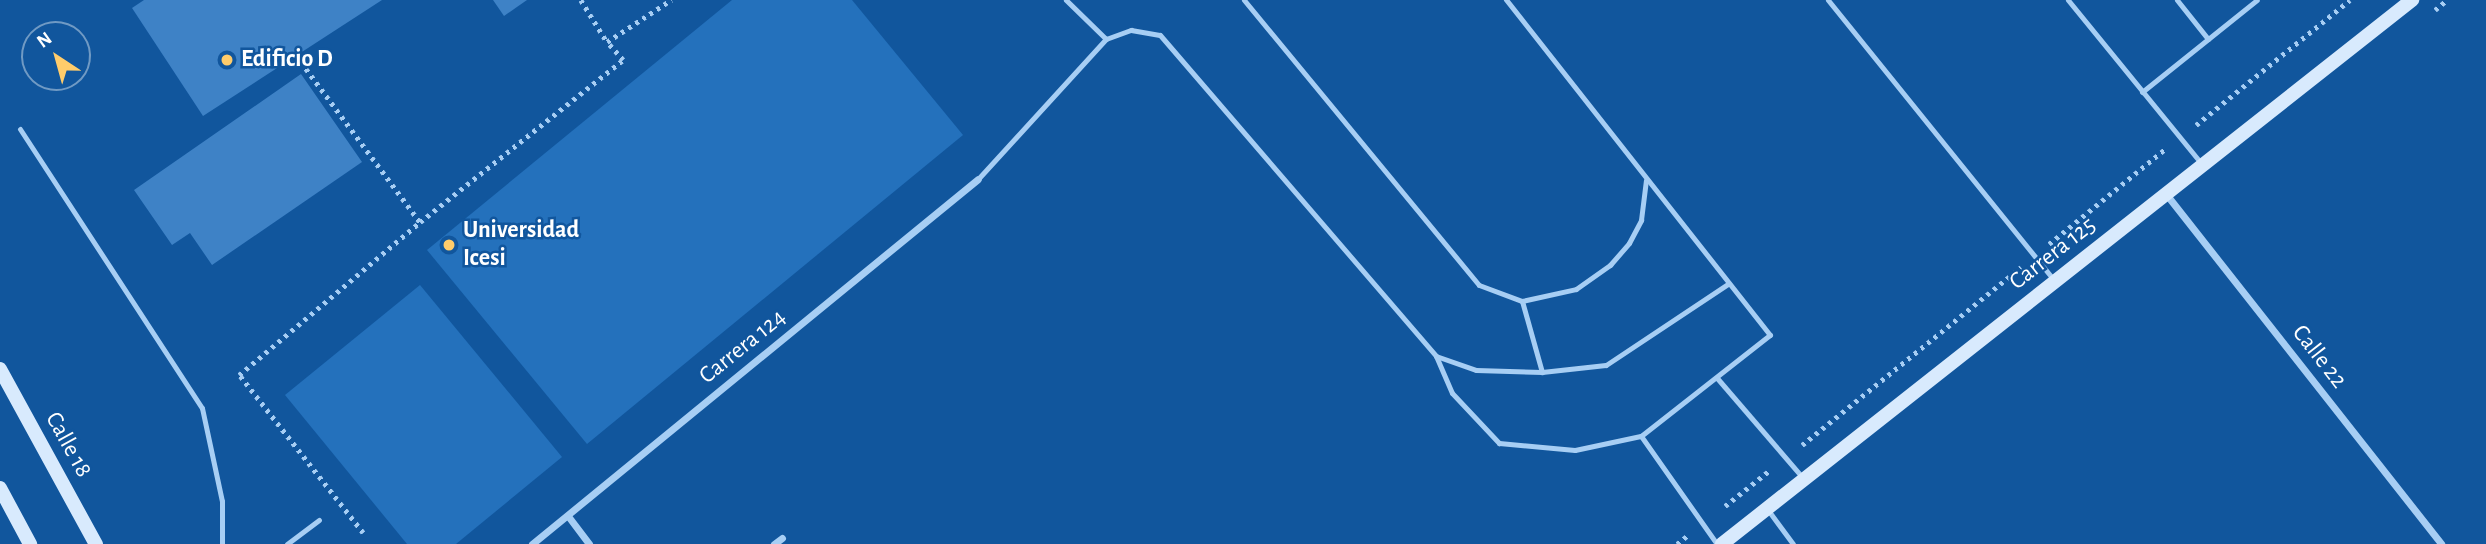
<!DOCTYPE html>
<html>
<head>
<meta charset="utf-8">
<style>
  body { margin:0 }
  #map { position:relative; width:2486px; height:544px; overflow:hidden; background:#11569d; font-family:"Alegreya Sans",sans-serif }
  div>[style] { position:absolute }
  .green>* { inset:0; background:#2471bc }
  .building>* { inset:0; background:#3e82c6 }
  .path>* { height:4.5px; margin-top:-2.25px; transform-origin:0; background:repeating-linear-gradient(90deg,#a7cef4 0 3.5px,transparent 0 8.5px) }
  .lane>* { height:5px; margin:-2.5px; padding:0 2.5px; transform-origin:2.5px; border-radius:2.5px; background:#a7cef4 }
  .street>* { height:7px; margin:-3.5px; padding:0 3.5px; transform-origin:3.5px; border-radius:3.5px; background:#a7cef4 }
  .secondary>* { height:14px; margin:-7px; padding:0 7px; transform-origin:7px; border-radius:7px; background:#d8eafd }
  .dots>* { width:19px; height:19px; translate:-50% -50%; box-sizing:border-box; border:4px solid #11569d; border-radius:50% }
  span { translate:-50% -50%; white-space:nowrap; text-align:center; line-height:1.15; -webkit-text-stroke:5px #11569d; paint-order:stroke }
  .poi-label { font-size:24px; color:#fff; font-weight:700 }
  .left { translate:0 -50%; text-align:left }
  .street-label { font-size:24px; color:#fff }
  .north { position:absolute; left:21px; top:21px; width:70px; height:70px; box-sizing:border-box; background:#11569d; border:2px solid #709ac4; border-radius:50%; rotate:324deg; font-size:19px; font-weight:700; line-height:28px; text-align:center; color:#fff }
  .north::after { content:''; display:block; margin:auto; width:24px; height:32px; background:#ffcc6b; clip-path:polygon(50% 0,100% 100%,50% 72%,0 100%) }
</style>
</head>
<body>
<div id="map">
  <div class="green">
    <i style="clip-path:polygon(732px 0,852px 0,963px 135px,587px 444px,427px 250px)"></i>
    <i style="clip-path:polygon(420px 285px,562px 457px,456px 544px,407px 544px,285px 395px)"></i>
  </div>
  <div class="building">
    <i style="clip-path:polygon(144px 0,382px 0,203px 116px,132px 8px)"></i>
    <i style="clip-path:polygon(493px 0,527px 0,504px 16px)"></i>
    <i style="clip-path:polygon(301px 74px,362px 162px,212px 265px,190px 233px,172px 245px,134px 190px)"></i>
  </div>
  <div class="path">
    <i style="left:581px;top:0;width:49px;rotate:58.2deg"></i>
    <i style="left:607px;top:42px;width:77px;rotate:-33.3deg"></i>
    <i style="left:2435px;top:10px;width:16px;rotate:-40deg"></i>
    <i style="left:296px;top:55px;width:208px;rotate:53.4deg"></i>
    <i style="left:420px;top:222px;width:260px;rotate:-38.6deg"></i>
    <i style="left:623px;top:60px;width:24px;rotate:-132deg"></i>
    <i style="left:2196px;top:125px;width:198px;rotate:-39.1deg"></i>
    <i style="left:2049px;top:244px;width:149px;rotate:-39.3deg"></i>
    <i style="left:1802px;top:445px;width:282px;rotate:-39.1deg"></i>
    <i style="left:1725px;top:506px;width:58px;rotate:-38.7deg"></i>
    <i style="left:363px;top:533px;width:201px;rotate:-128.1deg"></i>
    <i style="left:239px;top:375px;width:237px;rotate:-40.2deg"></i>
    <i style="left:1677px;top:544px;width:14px;rotate:-39deg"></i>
  </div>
  <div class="lane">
    <i style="left:1244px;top:0;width:369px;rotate:50.5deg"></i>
    <i style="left:1479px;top:285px;width:46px;rotate:20.4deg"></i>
    <i style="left:1522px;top:301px;width:55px;rotate:-12.5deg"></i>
    <i style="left:1576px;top:289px;width:42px;rotate:-35.2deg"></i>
    <i style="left:1610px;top:265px;width:29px;rotate:-49deg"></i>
    <i style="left:1629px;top:243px;width:26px;rotate:-62deg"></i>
    <i style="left:1641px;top:220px;width:40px;rotate:-82.9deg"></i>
    <i style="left:1828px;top:0;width:361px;rotate:51.1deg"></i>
    <i style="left:2068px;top:0;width:210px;rotate:50.8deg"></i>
    <i style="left:2177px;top:0;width:50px;rotate:51.5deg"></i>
    <i style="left:1106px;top:39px;width:27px;rotate:-20deg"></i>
    <i style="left:1131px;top:30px;width:29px;rotate:10deg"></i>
    <i style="left:1160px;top:35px;width:423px;rotate:49.3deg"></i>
    <i style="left:1436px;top:356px;width:40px;rotate:66.6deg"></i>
    <i style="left:1452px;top:393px;width:69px;rotate:46.8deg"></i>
    <i style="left:1499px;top:443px;width:76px;rotate:5.3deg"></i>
    <i style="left:1575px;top:450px;width:67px;rotate:-12deg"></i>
    <i style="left:1641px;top:436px;width:164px;rotate:-38.1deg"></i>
    <i style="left:1770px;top:335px;width:427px;rotate:-128.2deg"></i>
    <i style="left:2142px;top:92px;width:147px;rotate:-38.7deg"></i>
    <i style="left:20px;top:129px;width:333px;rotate:56.9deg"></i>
    <i style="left:202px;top:408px;width:95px;rotate:77.9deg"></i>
    <i style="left:222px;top:501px;width:43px;rotate:90deg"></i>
    <i style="left:978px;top:179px;width:190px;rotate:-47.6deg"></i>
    <i style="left:1106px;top:39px;width:56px;rotate:-135.7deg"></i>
    <i style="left:1522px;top:301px;width:74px;rotate:74.3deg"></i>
    <i style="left:1436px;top:356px;width:42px;rotate:19.3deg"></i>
    <i style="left:1476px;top:370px;width:66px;rotate:1.7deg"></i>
    <i style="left:1542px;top:372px;width:64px;rotate:-6.2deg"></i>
    <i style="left:1606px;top:365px;width:146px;rotate:-33.6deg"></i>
    <i style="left:1717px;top:378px;width:133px;rotate:49.3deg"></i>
    <i style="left:1641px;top:436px;width:132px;rotate:54.9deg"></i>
    <i style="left:1768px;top:510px;width:42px;rotate:53.7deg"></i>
    <i style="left:287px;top:544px;width:40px;rotate:-37deg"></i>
  </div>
  <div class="street">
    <i style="left:2166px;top:194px;width:445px;rotate:51.8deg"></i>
    <i style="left:568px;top:516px;width:35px;rotate:53deg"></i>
    <i style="left:532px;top:544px;width:576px;rotate:-39.3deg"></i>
    <i style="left:774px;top:544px;width:10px;rotate:-37deg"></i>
  </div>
  <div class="secondary">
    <i style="left:0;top:369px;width:200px;rotate:61.3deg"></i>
    <i style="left:0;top:488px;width:64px;rotate:61.8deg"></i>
    <i style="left:1722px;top:544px;width:879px;rotate:-38.25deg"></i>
  </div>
  <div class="dots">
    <i style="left:227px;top:60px;background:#ffcc6b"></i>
    <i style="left:449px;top:245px;background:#ffcc6b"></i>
  </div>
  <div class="poi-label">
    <span class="left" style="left:241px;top:60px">Edificio D</span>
    <span class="left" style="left:463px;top:245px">Universidad<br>Icesi</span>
  </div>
  <div class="street-label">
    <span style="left:2053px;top:254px;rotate:-38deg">Carrera 125</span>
    <span style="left:743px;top:347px;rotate:-39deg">Carrera 124</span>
    <span style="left:2319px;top:357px;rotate:52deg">Calle 22</span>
    <span style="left:68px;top:445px;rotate:61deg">Calle 18</span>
  </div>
  <div class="north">N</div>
</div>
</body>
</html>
